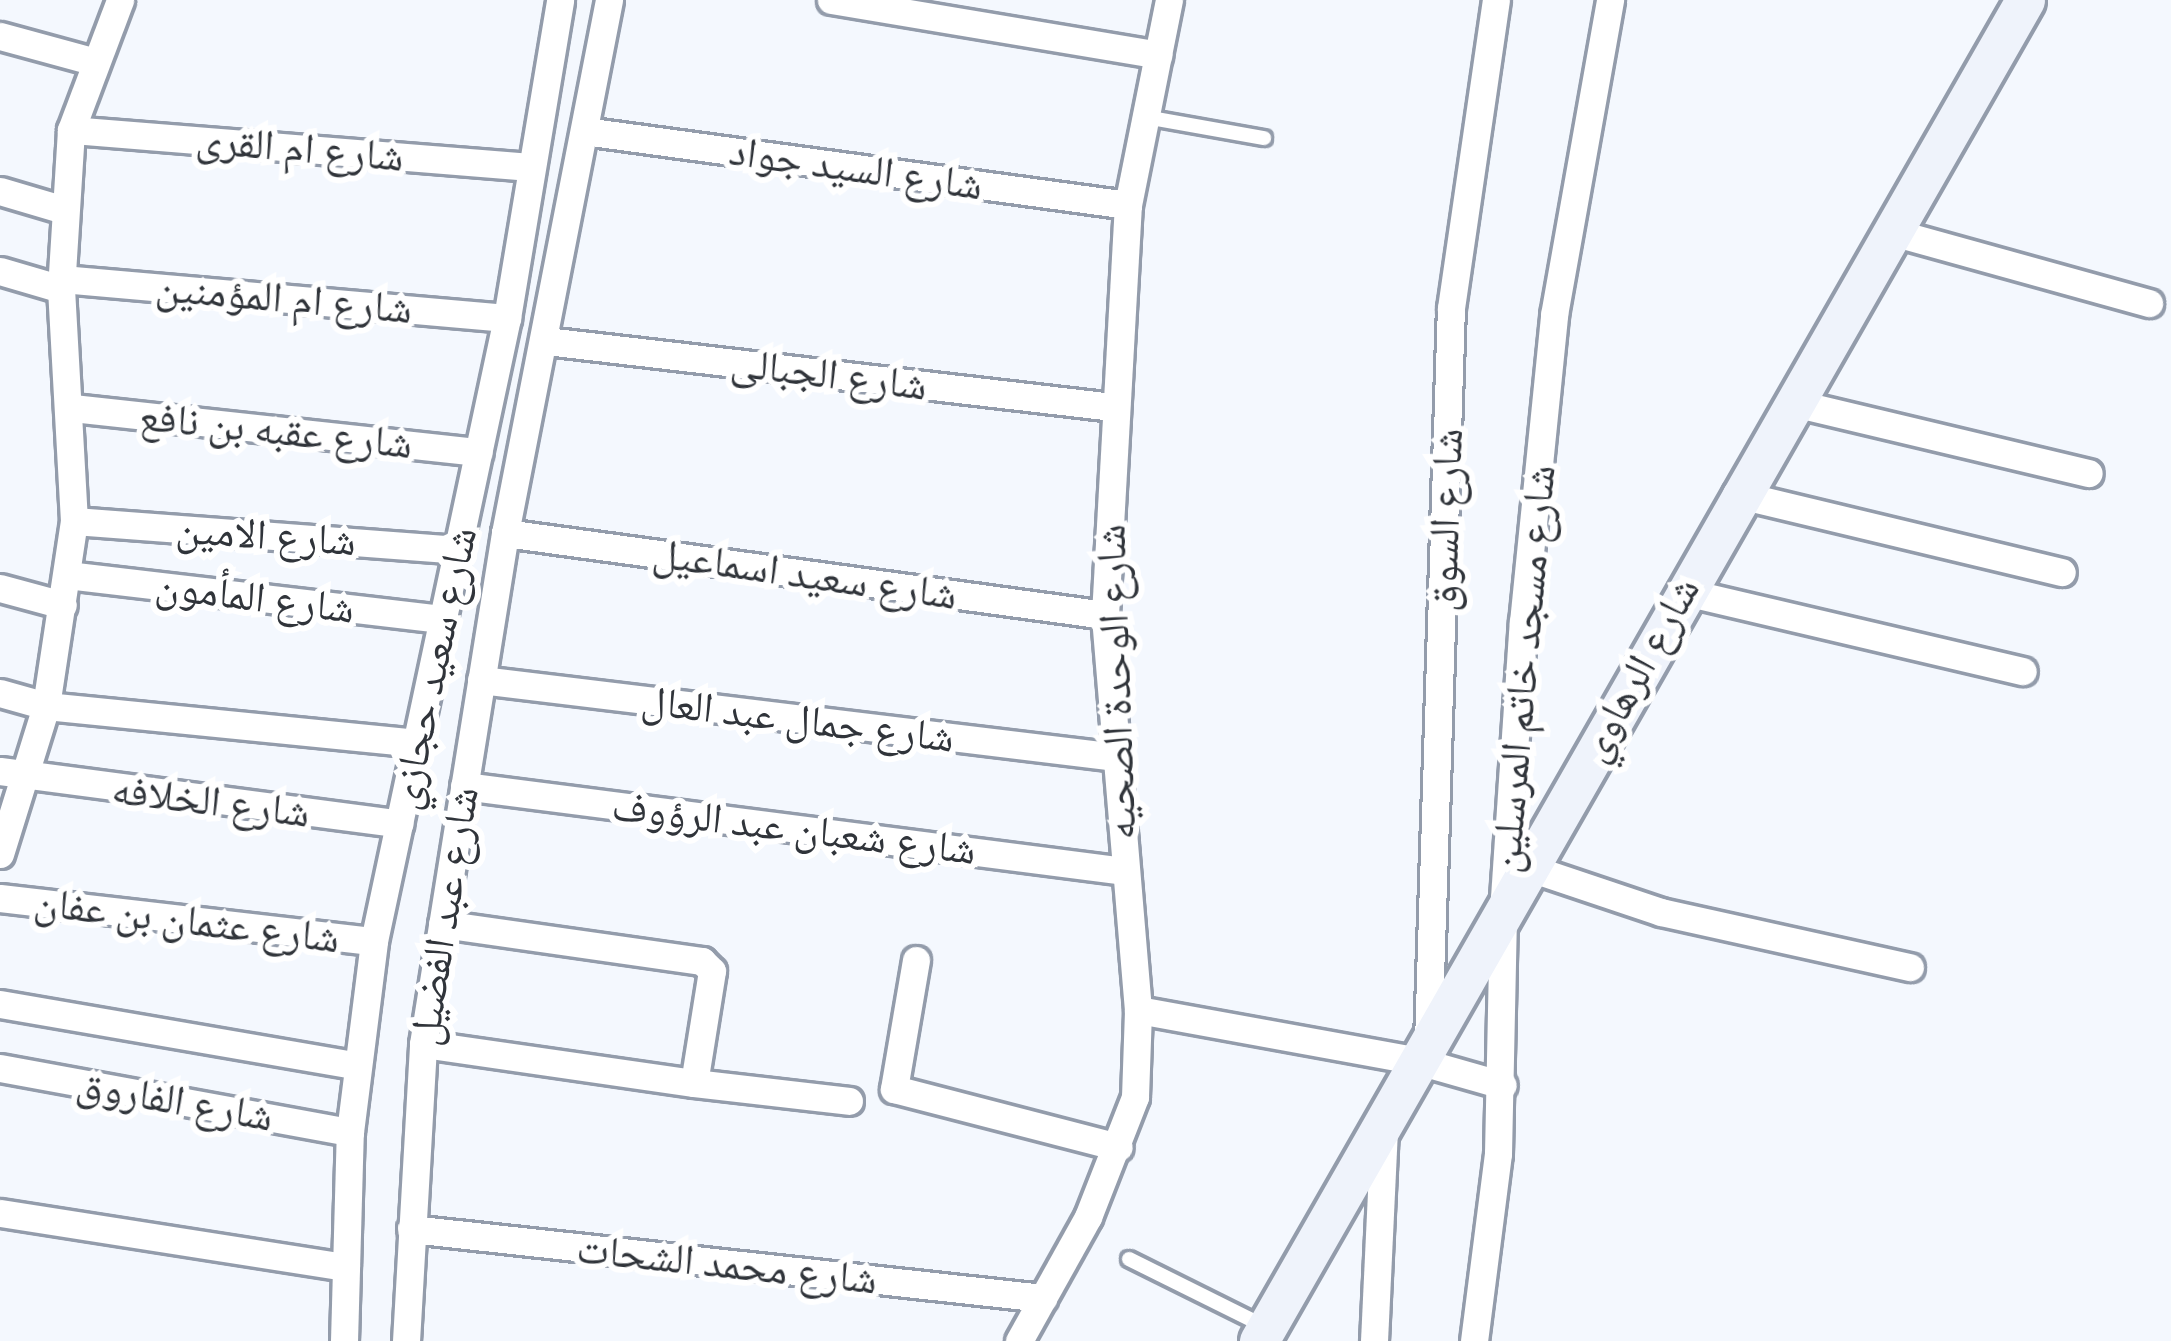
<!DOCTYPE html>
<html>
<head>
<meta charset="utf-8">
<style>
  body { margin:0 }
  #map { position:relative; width:2171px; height:1341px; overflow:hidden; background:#f4f8fe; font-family:Karla,"Noto Naskh Arabic",sans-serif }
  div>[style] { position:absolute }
  .roads { filter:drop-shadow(3px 0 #939cab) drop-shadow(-3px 0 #939cab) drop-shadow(0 3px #939cab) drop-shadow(0 -3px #939cab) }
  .lane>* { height:14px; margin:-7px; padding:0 7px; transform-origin:7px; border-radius:7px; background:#fff }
  .street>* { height:27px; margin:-13.5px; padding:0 13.5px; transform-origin:13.5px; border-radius:13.5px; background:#fff }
  .secondary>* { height:39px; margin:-19.5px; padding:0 19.5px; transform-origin:19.5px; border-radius:19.5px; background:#eff3fb }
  span { translate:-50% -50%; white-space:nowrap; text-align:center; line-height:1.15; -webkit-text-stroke:12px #fff; paint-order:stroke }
  .street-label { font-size:42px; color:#30343a }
</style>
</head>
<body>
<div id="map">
  <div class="roads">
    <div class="lane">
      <i style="left:1146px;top:117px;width:120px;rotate:10.1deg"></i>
      <i style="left:1129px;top:1259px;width:148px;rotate:26.4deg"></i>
    </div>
    <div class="street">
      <i style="left:831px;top:0;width:332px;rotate:9.5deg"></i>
      <i style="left:0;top:36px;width:99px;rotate:15.2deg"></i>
      <i style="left:71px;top:130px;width:460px;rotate:4.6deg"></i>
      <i style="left:584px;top:131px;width:549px;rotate:7.75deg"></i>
      <i style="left:0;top:191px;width:67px;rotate:16.5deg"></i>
      <i style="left:1889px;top:231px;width:270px;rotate:15.5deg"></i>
      <i style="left:0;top:271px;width:64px;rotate:16.4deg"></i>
      <i style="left:61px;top:279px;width:448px;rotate:5deg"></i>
      <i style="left:546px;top:341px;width:571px;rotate:6.64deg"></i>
      <i style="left:1790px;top:402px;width:307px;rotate:13.4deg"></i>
      <i style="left:72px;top:408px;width:409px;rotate:6.2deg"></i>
      <i style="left:1736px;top:494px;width:335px;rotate:13.5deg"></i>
      <i style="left:74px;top:521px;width:385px;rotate:4.3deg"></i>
      <i style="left:505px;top:533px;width:606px;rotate:7.78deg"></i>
      <i style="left:67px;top:575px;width:379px;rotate:6.7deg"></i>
      <i style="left:0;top:588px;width:65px;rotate:15.1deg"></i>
      <i style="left:1681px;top:591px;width:351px;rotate:13.2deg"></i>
      <i style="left:481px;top:680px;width:640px;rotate:6.91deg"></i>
      <i style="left:0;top:693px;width:48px;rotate:15.8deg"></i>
      <i style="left:46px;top:706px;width:373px;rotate:5.7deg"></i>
      <i style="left:0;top:771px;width:403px;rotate:7.5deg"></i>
      <i style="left:464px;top:786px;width:665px;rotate:7.34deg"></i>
      <i style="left:0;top:854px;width:155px;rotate:-72.7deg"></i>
      <i style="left:46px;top:706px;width:187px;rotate:-81.4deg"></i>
      <i style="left:74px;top:521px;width:232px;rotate:-93.2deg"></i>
      <i style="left:61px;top:289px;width:159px;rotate:-86.4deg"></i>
      <i style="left:71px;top:130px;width:139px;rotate:-69.3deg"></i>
      <i style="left:1530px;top:868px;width:138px;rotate:18.6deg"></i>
      <i style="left:1661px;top:912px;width:255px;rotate:12.5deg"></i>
      <i style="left:0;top:898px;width:376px;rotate:6.6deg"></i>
      <i style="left:442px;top:924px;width:263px;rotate:8.1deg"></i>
      <i style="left:702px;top:961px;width:14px;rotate:45deg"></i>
      <i style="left:712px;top:971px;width:113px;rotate:99.1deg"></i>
      <i style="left:694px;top:1083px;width:156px;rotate:6.6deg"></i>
      <i style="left:916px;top:960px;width:131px;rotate:99.7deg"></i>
      <i style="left:894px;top:1089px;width:232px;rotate:14.5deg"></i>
      <i style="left:0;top:1004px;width:363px;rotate:9.8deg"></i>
      <i style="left:1138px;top:1010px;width:285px;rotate:10.3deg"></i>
      <i style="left:1418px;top:1061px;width:88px;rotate:15.8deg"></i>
      <i style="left:1428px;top:1042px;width:734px;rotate:-88.21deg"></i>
      <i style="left:1451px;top:308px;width:311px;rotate:-81.7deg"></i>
      <i style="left:423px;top:1044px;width:274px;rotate:8.2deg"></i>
      <i style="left:0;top:1068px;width:356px;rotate:10.4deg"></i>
      <i style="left:0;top:1213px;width:350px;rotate:8.9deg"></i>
      <i style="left:411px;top:1229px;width:636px;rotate:6.23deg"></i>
      <i style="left:344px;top:1341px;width:209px;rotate:-88.4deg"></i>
      <i style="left:350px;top:1132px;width:193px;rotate:-82.8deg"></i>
      <i style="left:374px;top:941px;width:637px;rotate:-77.95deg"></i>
      <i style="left:507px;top:318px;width:322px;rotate:-80.5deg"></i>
      <i style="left:406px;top:1341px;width:297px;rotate:-86.7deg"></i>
      <i style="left:423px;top:1044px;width:518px;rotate:-80.88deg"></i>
      <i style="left:505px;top:533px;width:543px;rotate:-78.96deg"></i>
      <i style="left:1019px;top:1341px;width:142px;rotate:-60.9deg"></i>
      <i style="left:1088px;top:1217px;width:129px;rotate:-68.6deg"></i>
      <i style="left:1135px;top:1097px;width:87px;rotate:-88deg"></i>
      <i style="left:1138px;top:1010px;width:396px;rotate:-94.8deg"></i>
      <i style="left:1105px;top:615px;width:411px;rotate:-86.8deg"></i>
      <i style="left:1128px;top:205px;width:209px;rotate:-78.7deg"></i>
      <i style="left:1374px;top:1341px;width:212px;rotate:-87.3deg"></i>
      <i style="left:1474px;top:1341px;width:189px;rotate:-82.7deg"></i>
      <i style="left:1498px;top:1154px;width:242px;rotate:-88.8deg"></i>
      <i style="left:1503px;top:912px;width:291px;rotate:-86.1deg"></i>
      <i style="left:1523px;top:622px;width:309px;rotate:-84.2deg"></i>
      <i style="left:1554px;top:315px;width:320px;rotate:-79.9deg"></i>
    </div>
    <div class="secondary">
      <i style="left:1259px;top:1341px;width:1544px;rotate:-60.26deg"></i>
    </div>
  </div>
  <div class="street-label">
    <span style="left:300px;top:148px;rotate:5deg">شارع ام القرى</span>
    <span style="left:856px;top:168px;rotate:8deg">شارع السيد جواد</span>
    <span style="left:284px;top:298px;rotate:5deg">شارع ام المؤمنين</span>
    <span style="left:829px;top:374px;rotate:7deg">شارع الجبالى</span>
    <span style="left:276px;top:430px;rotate:6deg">شارع عقبه بن نافع</span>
    <span style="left:1445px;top:520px;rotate:-88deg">شارع السوق</span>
    <span style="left:266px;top:535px;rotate:4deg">شارع الامين</span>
    <span style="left:805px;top:574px;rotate:8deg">شارع سعيد اسماعيل</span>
    <span style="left:255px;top:597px;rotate:7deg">شارع المأمون</span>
    <span style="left:433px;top:668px;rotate:-78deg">شارع سعيد حجازي</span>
    <span style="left:1523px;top:669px;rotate:-85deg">شارع مسجد خاتم المرسلين</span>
    <span style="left:1639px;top:669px;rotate:-61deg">شارع الرهاوي</span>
    <span style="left:1116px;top:682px;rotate:-92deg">شارع الوحدة الصحيه</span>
    <span style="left:798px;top:719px;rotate:7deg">شارع جمال عبد العال</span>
    <span style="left:211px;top:801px;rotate:7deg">شارع الخلافه</span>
    <span style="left:794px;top:828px;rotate:7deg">شارع شعبان عبد الرؤوف</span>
    <span style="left:444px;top:916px;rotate:-81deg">شارع عبد الفضيل</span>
    <span style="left:187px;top:920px;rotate:7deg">شارع عثمان بن عفان</span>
    <span style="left:175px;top:1100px;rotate:10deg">شارع الفاروق</span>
    <span style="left:727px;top:1264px;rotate:6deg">شارع محمد الشحات</span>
  </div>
</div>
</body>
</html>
